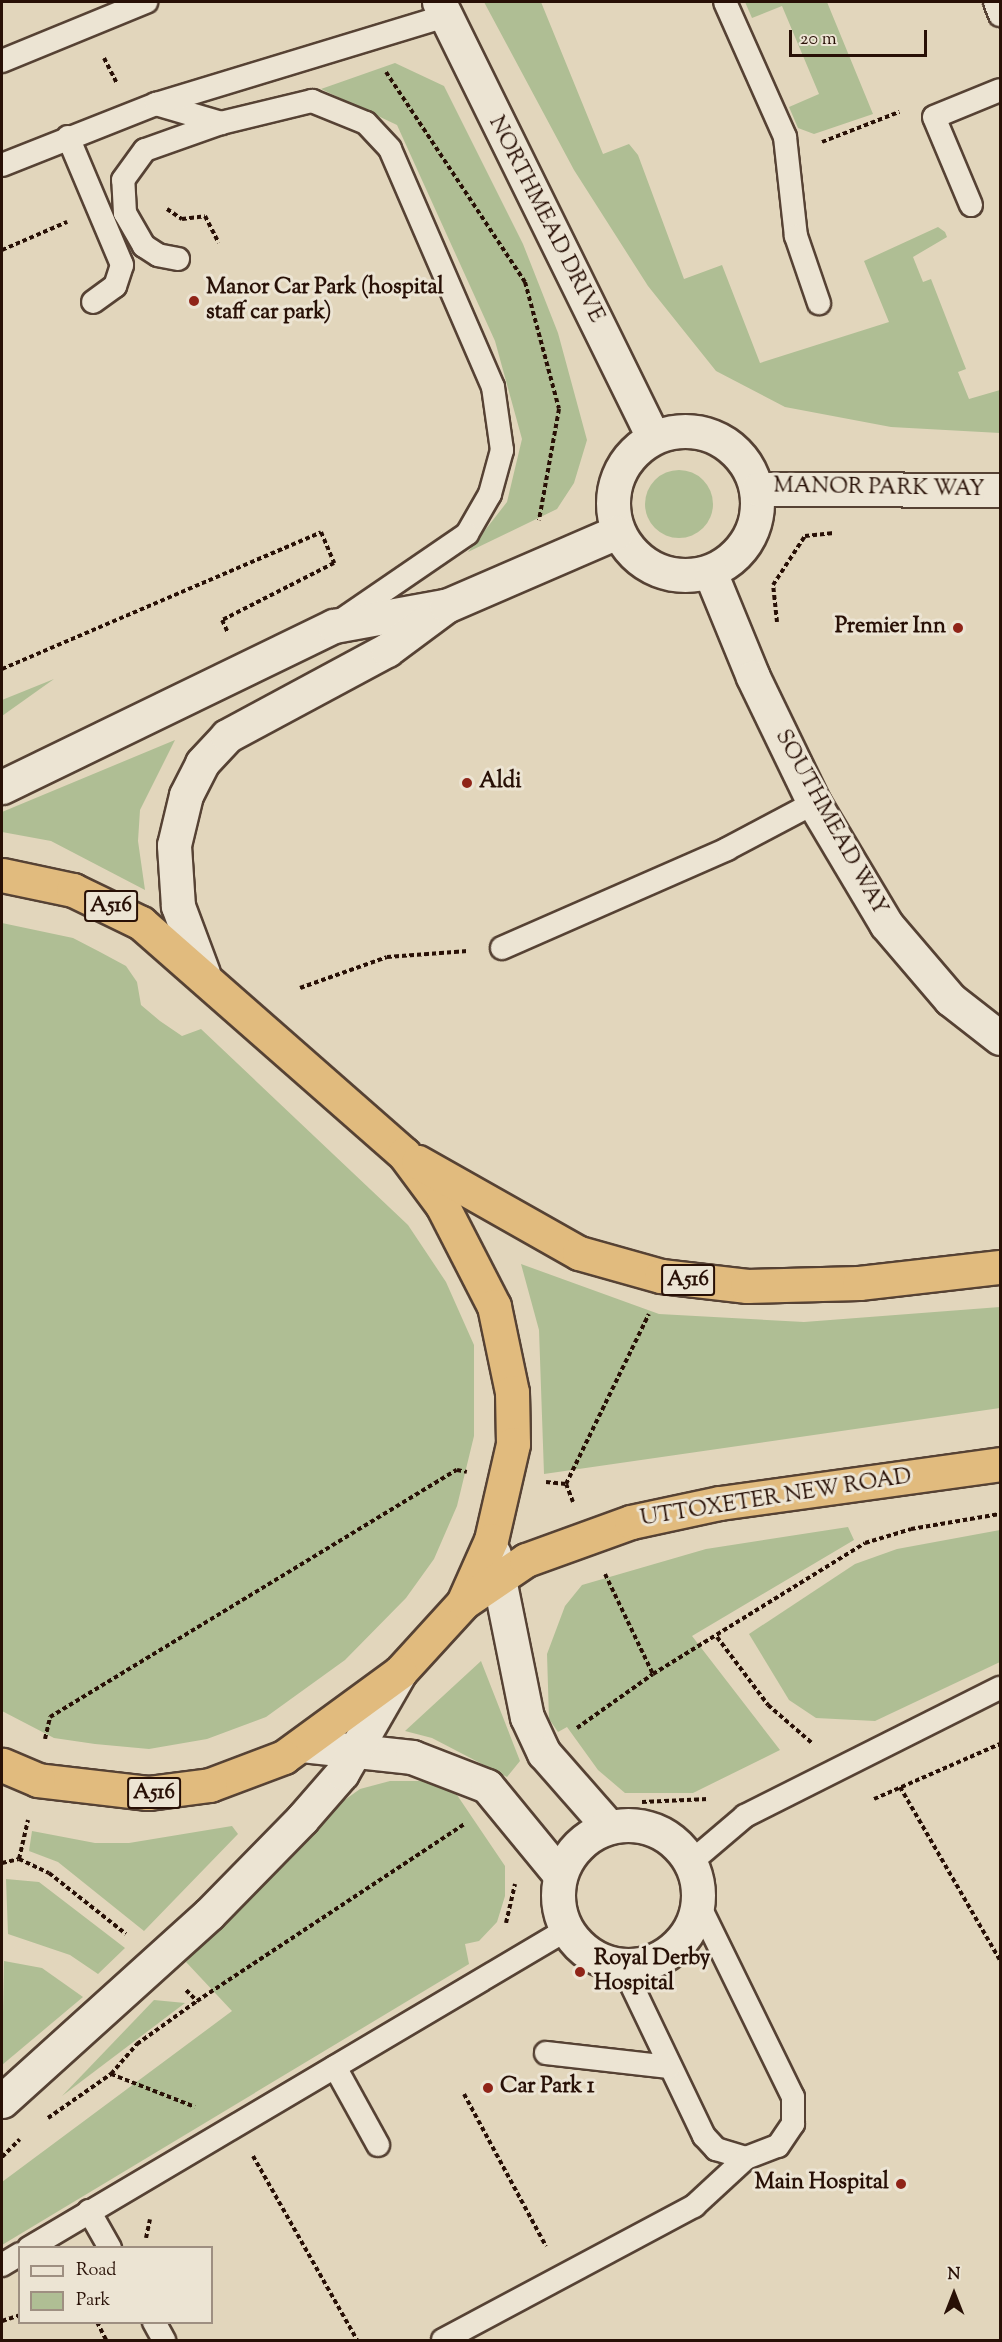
<!DOCTYPE html>
<html>
<head>
<meta charset="utf-8">
<style>
  body { margin:0 }
  #map { position:relative; width:1002px; height:2342px; overflow:hidden; background:#e2d6bc; font-family:"Sorts Mill Goudy",serif }
  div>[style] { position:absolute }
  .green>* { inset:0; background:#afbe94 }
  .round { border-radius:50% }
  .path>* { height:4px; margin-top:-2px; transform-origin:0; background:repeating-linear-gradient(90deg,#281006 0 4.5px,transparent 0 7.5px) }
  .roads { filter:drop-shadow(2px 0 #564234) drop-shadow(-2px 0 #564234) drop-shadow(0 2px #564234) drop-shadow(0 -2px #564234) }
  .service>* { height:22px; margin:-11px; padding:0 11px; transform-origin:11px; border-radius:11px; background:#ece4d3 }
  .minor>* { height:33px; margin:-16.5px; padding:0 16.5px; transform-origin:16.5px; border-radius:16.5px; background:#ece4d3 }
  .minor>.ring { margin:-16.5px; padding:0; box-sizing:content-box; background:none; border:33px solid #ece4d3; border-radius:50% }
  .secondary>* { height:33px; margin:-16.5px; padding:0 16.5px; transform-origin:16.5px; border-radius:16.5px; background:#ece4d3 }
  .trunk>* { height:33px; margin:-16.5px; padding:0 16.5px; transform-origin:16.5px; border-radius:16.5px; background:#e1bb7e }
  .dots>* { width:16px; height:16px; translate:-50% -50%; box-sizing:border-box; border:3px solid #ece4d3; border-radius:50% }
  span { translate:-50% -50%; white-space:nowrap; text-align:center; line-height:1.15; -webkit-text-stroke:6px #ece4d3; paint-order:stroke }
  .shield-label span { padding:2px 4px; background:#ece4d3; border:2px solid; border-radius:4px; -webkit-text-stroke-width:0 }
  .shield-label { font-size:21px; color:#281006; font-weight:700 }
  .street-label { font-size:22px; color:#281006 }
  .poi-label { font-size:22px; color:#281006; font-weight:700 }
  .left { translate:0 -50%; text-align:left }
  .right { translate:-100% -50%; text-align:right }
  .frame { position:absolute; inset:0; border:3px solid #281006; pointer-events:none }
  .legend { position:absolute; left:18px; top:2246px; width:195px; height:78px; box-sizing:border-box; background:#ece4d3; border:2px solid #9e8f81; margin:0; padding:8px 10px; list-style:none; font-size:18px; color:#281006 }
  .legend li { display:flex; align-items:center; gap:12px; height:30px }
  .legend b { width:30px; border:2px solid #9e8f81 }
  .north { position:absolute; left:924px; top:2264px; width:60px; height:60px; -webkit-text-stroke:4px #ece4d3; paint-order:stroke; rotate:0deg; font-size:16px; font-weight:700; line-height:24px; text-align:center; color:#281006 }
  .north::after { content:''; display:block; margin:auto; width:21px; height:27px; background:#281006; clip-path:polygon(50% 0,100% 100%,50% 72%,0 100%) }
  .scale { position:absolute; left:789px; top:30px; width:138px; height:27px; box-sizing:border-box; border:3px solid #281006; border-top:0; padding-left:8px; font-size:18px; line-height:21px; white-space:nowrap; color:#281006; -webkit-text-stroke:4px #ece4d3; paint-order:stroke }
</style>
</head>
<body>
<div id="map">
  <div class="green">
    <i style="clip-path:polygon(484px 2px,541px 2px,603px 154px,629px 144px,638px 155px,684px 279px,722px 265px,760px 363px,889px 322px,864px 261px,938px 227px,945px 232px,947px 237px,913px 257px,923px 282px,931px 279px,966px 369px,958px 372px,969px 399px,1000px 390px,1000px 433px,891px 427px,785px 407px,716px 371px,648px 286px,574px 170px)"></i>
    <i style="clip-path:polygon(745px 2px,827px 2px,873px 114px,814px 134px,798px 128px,789px 107px,819px 94px,782px 6px,752px 18px)"></i>
    <i style="clip-path:polygon(395px 63px,444px 86px,523px 244px,558px 333px,587px 440px,574px 483px,557px 509px,468px 552px,507px 502px,522px 439px,495px 341px,397px 125px,321px 89px)"></i>
    <i class="round" style="left:645px;top:470px;width:68px;height:68px"></i>
    <i style="clip-path:polygon(54px 679px,2px 716px,2px 700px)"></i>
    <i style="clip-path:polygon(175px 740px,140px 810px,138px 841px,145px 890px,51px 841px,2px 832px,2px 812px)"></i>
    <i style="clip-path:polygon(2px 923px,73px 938px,100px 952px,126px 966px,137px 982px,141px 1005px,160px 1021px,182px 1036px,201px 1029px,408px 1225px,446px 1282px,474px 1345px,474px 1436px,457px 1506px,434px 1559px,406px 1598px,345px 1660px,266px 1717px,207px 1739px,149px 1749px,95px 1744px,54px 1738px,2px 1711px)"></i>
    <i style="clip-path:polygon(521px 1264px,659px 1314px,804px 1322px,1000px 1307px,1000px 1408px,544px 1474px,539px 1330px)"></i>
    <i style="clip-path:polygon(848px 1527px,854px 1540px,692px 1636px,780px 1750px,693px 1793px,625px 1793px,598px 1770px,567px 1727px,558px 1732px,549px 1719px,547px 1654px,565px 1606px,582px 1585px,706px 1549px)"></i>
    <i style="clip-path:polygon(1000px 1530px,1000px 1662px,875px 1721px,816px 1718px,789px 1700px,749px 1634px,855px 1564px,897px 1549px)"></i>
    <i style="clip-path:polygon(481px 1661px,520px 1761px,507px 1777px,432px 1738px,405px 1731px)"></i>
    <i style="clip-path:polygon(390px 1781px,428px 1781px,457px 1795px,505px 1866px,505px 1896px,497px 1922px,479px 1941px,465px 1944px,469px 1964px,2px 2245px,2px 2182px,232px 2011px,186px 1962px,332px 1809px,360px 1789px)"></i>
    <i style="clip-path:polygon(232px 1826px,238px 1834px,144px 1931px,58px 1862px,29px 1851px,32px 1831px,95px 1843px,129px 1843px)"></i>
    <i style="clip-path:polygon(6px 1879px,39px 1882px,125px 1948px,98px 1974px,70px 1955px,8px 1934px)"></i>
    <i style="clip-path:polygon(4px 1961px,42px 1968px,83px 1997px,2px 2065px)"></i>
    <i style="clip-path:polygon(154px 2000px,185px 2003px,62px 2096px)"></i>
  </div>
  <div class="path">
    <i style="left:104px;top:58px;width:28px;rotate:63deg"></i>
    <i style="left:386px;top:72px;width:252px;rotate:56.5deg"></i>
    <i style="left:525px;top:282px;width:131px;rotate:75deg"></i>
    <i style="left:559px;top:409px;width:113px;rotate:100.2deg"></i>
    <i style="left:822px;top:142px;width:83px;rotate:-21.3deg"></i>
    <i style="left:167px;top:209px;width:18px;rotate:34deg"></i>
    <i style="left:182px;top:219px;width:23px;rotate:-7deg"></i>
    <i style="left:205px;top:216px;width:30px;rotate:63deg"></i>
    <i style="left:2px;top:250px;width:71px;rotate:-23.3deg"></i>
    <i style="left:777px;top:622px;width:37px;rotate:-96deg"></i>
    <i style="left:773px;top:585px;width:59px;rotate:-56.9deg"></i>
    <i style="left:805px;top:536px;width:29px;rotate:-6deg"></i>
    <i style="left:2px;top:669px;width:347px;rotate:-23.2deg"></i>
    <i style="left:321px;top:532px;width:34px;rotate:67deg"></i>
    <i style="left:334px;top:563px;width:126px;rotate:153deg"></i>
    <i style="left:222px;top:620px;width:14px;rotate:65deg"></i>
    <i style="left:300px;top:988px;width:92px;rotate:-19.6deg"></i>
    <i style="left:387px;top:957px;width:81px;rotate:-4.2deg"></i>
    <i style="left:546px;top:1482px;width:20px;rotate:6deg"></i>
    <i style="left:573px;top:1502px;width:19px;rotate:-111deg"></i>
    <i style="left:566px;top:1484px;width:189px;rotate:-64deg"></i>
    <i style="left:605px;top:1574px;width:111px;rotate:64.4deg"></i>
    <i style="left:717px;top:1637px;width:85px;rotate:53.1deg"></i>
    <i style="left:768px;top:1705px;width:58px;rotate:40.8deg"></i>
    <i style="left:577px;top:1728px;width:93px;rotate:-35.4deg"></i>
    <i style="left:653px;top:1674px;width:249px;rotate:-31.7deg"></i>
    <i style="left:865px;top:1543px;width:48px;rotate:-16.9deg"></i>
    <i style="left:911px;top:1529px;width:90px;rotate:-9.6deg"></i>
    <i style="left:45px;top:1739px;width:23px;rotate:-77deg"></i>
    <i style="left:50px;top:1717px;width:476px;rotate:-31.3deg"></i>
    <i style="left:457px;top:1470px;width:10px;rotate:11deg"></i>
    <i style="left:900px;top:1787px;width:200px;rotate:60deg"></i>
    <i style="left:874px;top:1799px;width:137px;rotate:-23.6deg"></i>
    <i style="left:642px;top:1802px;width:66px;rotate:-2.6deg"></i>
    <i style="left:19px;top:1859px;width:33px;rotate:25deg"></i>
    <i style="left:49px;top:1873px;width:98px;rotate:38.4deg"></i>
    <i style="left:2px;top:1863px;width:17px;rotate:-13deg"></i>
    <i style="left:19px;top:1859px;width:40px;rotate:-77deg"></i>
    <i style="left:506px;top:1923px;width:40px;rotate:-77deg"></i>
    <i style="left:186px;top:1990px;width:16px;rotate:45deg"></i>
    <i style="left:111px;top:2074px;width:90px;rotate:21.4deg"></i>
    <i style="left:464px;top:2094px;width:173px;rotate:61.7deg"></i>
    <i style="left:48px;top:2118px;width:77px;rotate:-34.9deg"></i>
    <i style="left:111px;top:2074px;width:40px;rotate:-49deg"></i>
    <i style="left:137px;top:2044px;width:74px;rotate:-35.6deg"></i>
    <i style="left:197px;top:2001px;width:320px;rotate:-33.5deg"></i>
    <i style="left:253px;top:2156px;width:211px;rotate:60.5deg"></i>
    <i style="left:2px;top:2157px;width:25px;rotate:-45deg"></i>
    <i style="left:146px;top:2238px;width:19px;rotate:-78deg"></i>
    <i style="left:2px;top:2321px;width:19px;rotate:-18deg"></i>
    <i style="left:97px;top:2322px;width:20px;rotate:63deg"></i>
  </div>
  <div class="roads">
    <div class="service">
      <i style="left:725px;top:2px;width:148px;rotate:66deg"></i>
      <i style="left:785px;top:137px;width:100px;rotate:83.7deg"></i>
      <i style="left:796px;top:236px;width:71px;rotate:71.1deg"></i>
      <i style="left:995px;top:2px;width:14px;rotate:69deg"></i>
      <i style="left:2px;top:61px;width:156px;rotate:-22.3deg"></i>
      <i style="left:156px;top:104px;width:68px;rotate:16.3deg"></i>
      <i style="left:68px;top:137px;width:139px;rotate:67.1deg"></i>
      <i style="left:122px;top:265px;width:22px;rotate:108deg"></i>
      <i style="left:115px;top:286px;width:27px;rotate:144deg"></i>
      <i style="left:2px;top:165px;width:166px;rotate:-21.6deg"></i>
      <i style="left:156px;top:104px;width:302px;rotate:-16.9deg"></i>
      <i style="left:971px;top:205px;width:95px;rotate:-112.8deg"></i>
      <i style="left:934px;top:117px;width:71px;rotate:-22.2deg"></i>
      <i style="left:178px;top:259px;width:20px;rotate:-169deg"></i>
      <i style="left:158px;top:255px;width:17px;rotate:-147deg"></i>
      <i style="left:144px;top:246px;width:38px;rotate:-120deg"></i>
      <i style="left:125px;top:213px;width:33px;rotate:-93deg"></i>
      <i style="left:123px;top:180px;width:37px;rotate:-54deg"></i>
      <i style="left:145px;top:150px;width:81px;rotate:-19.6deg"></i>
      <i style="left:221px;top:123px;width:94px;rotate:-13.6deg"></i>
      <i style="left:312px;top:101px;width:58px;rotate:22.2deg"></i>
      <i style="left:366px;top:123px;width:35px;rotate:47deg"></i>
      <i style="left:390px;top:149px;width:259px;rotate:66.6deg"></i>
      <i style="left:493px;top:387px;width:64px;rotate:81.9deg"></i>
      <i style="left:502px;top:450px;width:46px;rotate:105.3deg"></i>
      <i style="left:490px;top:494px;width:46px;rotate:119.9deg"></i>
      <i style="left:467px;top:534px;width:158px;rotate:145.6deg"></i>
      <i style="left:502px;top:948px;width:246px;rotate:-23.7deg"></i>
      <i style="left:727px;top:849px;width:98px;rotate:-27.9deg"></i>
      <i style="left:691px;top:1862px;width:71px;rotate:-40.4deg"></i>
      <i style="left:745px;top:1816px;width:285px;rotate:-26.7deg"></i>
      <i style="left:622px;top:1965px;width:190px;rotate:64.4deg"></i>
      <i style="left:704px;top:2136px;width:18px;rotate:47deg"></i>
      <i style="left:716px;top:2149px;width:31px;rotate:17deg"></i>
      <i style="left:746px;top:2158px;width:34px;rotate:-21deg"></i>
      <i style="left:778px;top:2146px;width:27px;rotate:-56deg"></i>
      <i style="left:793px;top:2124px;width:27px;rotate:-90deg"></i>
      <i style="left:793px;top:2097px;width:216px;rotate:-116.1deg"></i>
      <i style="left:546px;top:2053px;width:124px;rotate:6.5deg"></i>
      <i style="left:335px;top:2067px;width:89px;rotate:61.1deg"></i>
      <i style="left:89px;top:2211px;width:43px;rotate:60.4deg"></i>
      <i style="left:29px;top:2248px;width:624px;rotate:-30.63deg"></i>
      <i style="left:2px;top:2265px;width:21px;rotate:-31deg"></i>
      <i style="left:154px;top:2322px;width:21px;rotate:61deg"></i>
      <i style="left:443px;top:2340px;width:285px;rotate:-28.1deg"></i>
      <i style="left:694px;top:2206px;width:71px;rotate:-42.7deg"></i>
    </div>
    <div class="minor">
      <i style="left:439px;top:2px;width:485px;rotate:63.8deg"></i>
      <i class="ring" style="left:613px;top:431px;width:111px;height:111px"></i>
      <i style="left:758px;top:489px;width:242px;rotate:0.2deg"></i>
      <i style="left:710px;top:572px;width:113px;rotate:67.7deg"></i>
      <i style="left:753px;top:677px;width:140px;rotate:64.2deg"></i>
      <i style="left:814px;top:803px;width:141px;rotate:59.2deg"></i>
      <i style="left:886px;top:924px;width:99px;rotate:49.5deg"></i>
      <i style="left:950px;top:999px;width:63px;rotate:38deg"></i>
      <i style="left:2px;top:787px;width:369px;rotate:-25.9deg"></i>
      <i style="left:334px;top:626px;width:112px;rotate:-10.3deg"></i>
      <i style="left:203px;top:973px;width:72px;rotate:-110.5deg"></i>
      <i style="left:178px;top:906px;width:61px;rotate:-93.8deg"></i>
      <i style="left:174px;top:845px;width:51px;rotate:-76.5deg"></i>
      <i style="left:186px;top:795px;width:36px;rotate:-63deg"></i>
      <i style="left:202px;top:763px;width:37px;rotate:-47deg"></i>
      <i style="left:227px;top:736px;width:182px;rotate:-28.3deg"></i>
      <i style="left:387px;top:650px;width:74px;rotate:-36.7deg"></i>
      <i style="left:446px;top:606px;width:186px;rotate:-23.4deg"></i>
      <i style="left:494px;top:1554px;width:166px;rotate:78.6deg"></i>
      <i style="left:527px;top:1717px;width:40px;rotate:65deg"></i>
      <i style="left:544px;top:1753px;width:98px;rotate:48.7deg"></i>
      <i style="left:302px;top:1745px;width:111px;rotate:6.2deg"></i>
      <i style="left:412px;top:1757px;width:80px;rotate:21.1deg"></i>
      <i style="left:487px;top:1786px;width:115px;rotate:50.6deg"></i>
      <i class="ring" style="left:558px;top:1825px;width:107px;height:107px"></i>
    </div>
    <div class="secondary">
      <i style="left:2px;top:2101px;width:279px;rotate:-42.1deg"></i>
      <i style="left:209px;top:1914px;width:133px;rotate:-45.6deg"></i>
      <i style="left:302px;top:1819px;width:61px;rotate:-49deg"></i>
      <i style="left:342px;top:1773px;width:116px;rotate:-60.1deg"></i>
    </div>
    <div class="trunk">
      <i style="left:2px;top:875px;width:73px;rotate:11.9deg"></i>
      <i style="left:73px;top:890px;width:76px;rotate:25.9deg"></i>
      <i style="left:141px;top:923px;width:350px;rotate:41.3deg"></i>
      <i style="left:404px;top:1154px;width:64px;rotate:53.3deg"></i>
      <i style="left:442px;top:1205px;width:114px;rotate:62.8deg"></i>
      <i style="left:494px;top:1306px;width:88px;rotate:78.2deg"></i>
      <i style="left:512px;top:1392px;width:52px;rotate:88.9deg"></i>
      <i style="left:513px;top:1444px;width:98px;rotate:102.9deg"></i>
      <i style="left:491px;top:1540px;width:69px;rotate:114deg"></i>
      <i style="left:463px;top:1603px;width:93px;rotate:132.4deg"></i>
      <i style="left:400px;top:1672px;width:144px;rotate:143.8deg"></i>
      <i style="left:284px;top:1757px;width:79px;rotate:159.3deg"></i>
      <i style="left:210px;top:1785px;width:63px;rotate:172.6deg"></i>
      <i style="left:148px;top:1793px;width:111px;rotate:-173.3deg"></i>
      <i style="left:38px;top:1780px;width:39px;rotate:-157deg"></i>
      <i style="left:418px;top:1162px;width:185px;rotate:29.5deg"></i>
      <i style="left:579px;top:1253px;width:85px;rotate:15.7deg"></i>
      <i style="left:661px;top:1276px;width:87px;rotate:6.6deg"></i>
      <i style="left:747px;top:1286px;width:112px;rotate:-1.5deg"></i>
      <i style="left:859px;top:1283px;width:142px;rotate:-6.5deg"></i>
      <i style="left:464px;top:1602px;width:75px;rotate:-34.1deg"></i>
      <i style="left:526px;top:1560px;width:112px;rotate:-19.9deg"></i>
      <i style="left:631px;top:1522px;width:91px;rotate:-12.1deg"></i>
      <i style="left:720px;top:1503px;width:283px;rotate:-7.9deg"></i>
    </div>
  </div>
  <div class="dots">
    <i style="left:194px;top:301px;background:#8f2418"></i>
    <i style="left:958px;top:628px;background:#8f2418"></i>
    <i style="left:467px;top:783px;background:#8f2418"></i>
    <i style="left:580px;top:1972px;background:#8f2418"></i>
    <i style="left:488px;top:2088px;background:#8f2418"></i>
    <i style="left:901px;top:2184px;background:#8f2418"></i>
  </div>
  <div class="shield-label">
    <span style="left:111px;top:906px">A516</span>
    <span style="left:688px;top:1280px">A516</span>
    <span style="left:154px;top:1793px">A516</span>
  </div>
  <div class="street-label">
    <span style="left:545px;top:220px;rotate:63deg">NORTHMEAD DRIVE</span>
    <span style="left:879px;top:489px;rotate:1deg">MANOR PARK WAY</span>
    <span style="left:830px;top:823px;rotate:61deg">SOUTHMEAD WAY</span>
    <span style="left:776px;top:1499px;rotate:-9deg">UTTOXETER NEW ROAD</span>
  </div>
  <div class="poi-label">
    <span class="left" style="left:206px;top:301px">Manor Car Park (hospital<br>staff car park)</span>
    <span class="right" style="left:946px;top:628px">Premier Inn</span>
    <span class="left" style="left:479px;top:783px">Aldi</span>
    <span class="left" style="left:594px;top:1972px">Royal Derby<br>Hospital</span>
    <span class="left" style="left:500px;top:2088px">Car Park 1</span>
    <span class="right" style="left:889px;top:2184px">Main Hospital</span>
  </div>
  <div class="frame"></div>
  <ul class="legend">
  <li><b style="height:8px;background:#ece4d3"></b>Road</li>
  <li><b style="height:16px;background:#afbe94"></b>Park</li>
  </ul>
  <div class="north">N</div>
  <div class="scale">20 m</div>
</div>
</body>
</html>
